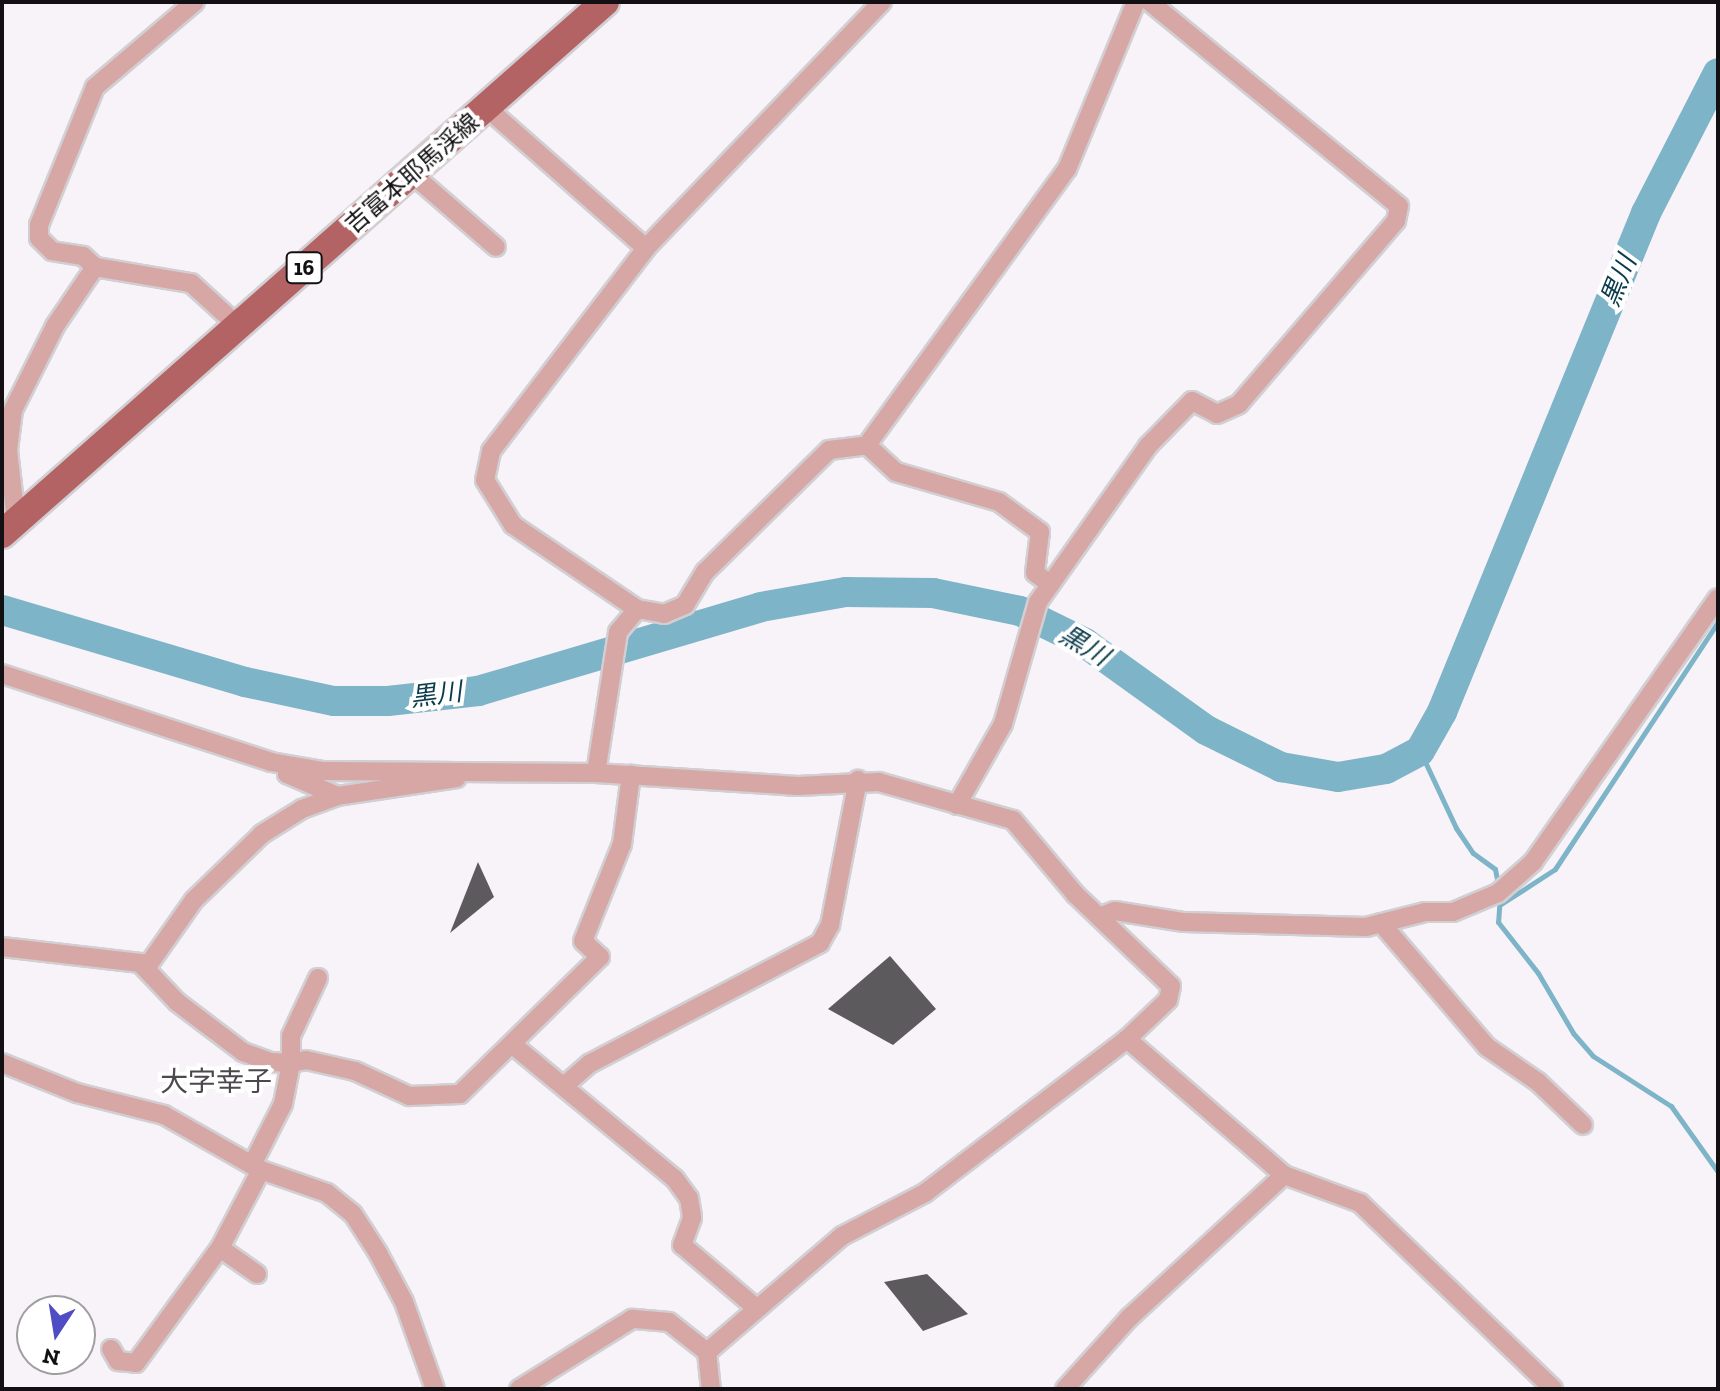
<!DOCTYPE html>
<html>
<head>
<meta charset="utf-8">
<style>
  body { margin:0 }
  #map { position:relative; width:1720px; height:1391px; overflow:hidden; background:#f7f3f8; font-family:"Zilla Slab","Noto Sans JP",serif }
  div>[style] { position:absolute }
  .stream>* { height:5px; margin:-2.5px; padding:0 2.5px; transform-origin:2.5px; border-radius:2.5px; background:#7eb4c8 }
  .river>* { height:30px; margin:-15px; padding:0 15px; transform-origin:15px; border-radius:15px; background:#7eb4c8 }
  .building>* { inset:0; background:#5d5a5e }
  .roads { filter:drop-shadow(2px 0 #d2cfd3) drop-shadow(-2px 0 #d2cfd3) drop-shadow(0 2px #d2cfd3) drop-shadow(0 -2px #d2cfd3) }
  .minor>* { height:18px; margin:-9px; padding:0 9px; transform-origin:9px; border-radius:9px; background:#d6a7a5 }
  .primary>* { height:28px; margin:-14px; padding:0 14px; transform-origin:14px; border-radius:14px; background:#b46364 }
  span { translate:-50% -50%; white-space:nowrap; text-align:center; line-height:1.15; -webkit-text-stroke:8px #fff; paint-order:stroke }
  .shield-label span { padding:2px 6px; background:#fff; border:2px solid; border-radius:6px; -webkit-text-stroke-width:0 }
  .shield-label { font-size:22px; color:#121012; font-weight:700 }
  .street-label { font-size:24px; color:#121012 }
  .water-label { font-size:26px; color:#093b4a; font-style:italic }
  .quarter-label { font-size:28px; color:#4c494d }
  .frame { position:absolute; inset:0; border:4px solid #121012; pointer-events:none }
  .north { position:absolute; left:16px; top:1295px; width:80px; height:80px; box-sizing:border-box; background:#fff; border:2px solid #a09fa0; border-radius:50%; rotate:192deg; font-size:22px; font-weight:700; line-height:32px; text-align:center; color:#121012 }
  .north::after { content:''; display:block; margin:auto; width:28px; height:36px; background:#504cc3; clip-path:polygon(50% 0,100% 100%,50% 72%,0 100%) }
</style>
</head>
<body>
<div id="map">
  <div class="stream">
    <i style="left:1420px;top:751px;width:85px;rotate:64.9deg"></i>
    <i style="left:1456px;top:828px;width:30px;rotate:56deg"></i>
    <i style="left:1473px;top:853px;width:27px;rotate:36deg"></i>
    <i style="left:1495px;top:869px;width:16px;rotate:79deg"></i>
    <i style="left:1500px;top:895px;width:27px;rotate:94deg"></i>
    <i style="left:1498px;top:922px;width:65px;rotate:51.9deg"></i>
    <i style="left:1538px;top:973px;width:69px;rotate:59.7deg"></i>
    <i style="left:1573px;top:1033px;width:30px;rotate:49deg"></i>
    <i style="left:1593px;top:1056px;width:93px;rotate:32.7deg"></i>
    <i style="left:1671px;top:1106px;width:81px;rotate:54.5deg"></i>
    <i style="left:1501px;top:904px;width:64px;rotate:-32.9deg"></i>
    <i style="left:1555px;top:869px;width:296px;rotate:-56.6deg"></i>
  </div>
  <div class="river">
    <i style="left:2px;top:610px;width:253px;rotate:16.5deg"></i>
    <i style="left:245px;top:682px;width:91px;rotate:12.1deg"></i>
    <i style="left:334px;top:701px;width:54px"></i>
    <i style="left:388px;top:701px;width:91px;rotate:-6.3deg"></i>
    <i style="left:478px;top:691px;width:295px;rotate:-16.5deg"></i>
    <i style="left:761px;top:607px;width:86px;rotate:-10deg"></i>
    <i style="left:846px;top:592px;width:87px;rotate:0.7deg"></i>
    <i style="left:933px;top:593px;width:89px;rotate:11.7deg"></i>
    <i style="left:1020px;top:611px;width:72px;rotate:26.2deg"></i>
    <i style="left:1085px;top:643px;width:149px;rotate:35.7deg"></i>
    <i style="left:1206px;top:730px;width:84px;rotate:26.3deg"></i>
    <i style="left:1281px;top:767px;width:58px;rotate:10deg"></i>
    <i style="left:1338px;top:777px;width:49px;rotate:-9.5deg"></i>
    <i style="left:1386px;top:769px;width:38px;rotate:-28deg"></i>
    <i style="left:1420px;top:751px;width:45px;rotate:-60.6deg"></i>
    <i style="left:1442px;top:712px;width:539px;rotate:-67.76deg"></i>
    <i style="left:1646px;top:213px;width:157px;rotate:-62.8deg"></i>
  </div>
  <div class="building">
    <i style="clip-path:polygon(478px 862px,494px 897px,450px 933px)"></i>
    <i style="clip-path:polygon(890px 956px,936px 1009px,893px 1045px,828px 1009px)"></i>
    <i style="clip-path:polygon(927px 1274px,968px 1314px,923px 1331px,884px 1282px)"></i>
  </div>
  <div class="roads">
    <div class="minor">
      <i style="left:487px;top:108px;width:212px;rotate:41.4deg"></i>
      <i style="left:412px;top:174px;width:111px;rotate:41deg"></i>
      <i style="left:95px;top:267px;width:16px;rotate:-137deg"></i>
      <i style="left:83px;top:256px;width:31px;rotate:-171deg"></i>
      <i style="left:52px;top:251px;width:18px;rotate:-135deg"></i>
      <i style="left:39px;top:238px;width:13px;rotate:-90deg"></i>
      <i style="left:39px;top:225px;width:149px;rotate:-67.9deg"></i>
      <i style="left:95px;top:87px;width:131px;rotate:-40.4deg"></i>
      <i style="left:867px;top:445px;width:40px;rotate:43deg"></i>
      <i style="left:896px;top:472px;width:107px;rotate:16.2deg"></i>
      <i style="left:999px;top:502px;width:51px;rotate:36.2deg"></i>
      <i style="left:1040px;top:532px;width:41px;rotate:97deg"></i>
      <i style="left:1035px;top:573px;width:19px;rotate:36deg"></i>
      <i style="left:16px;top:521px;width:71px;rotate:-96.4deg"></i>
      <i style="left:8px;top:450px;width:40px;rotate:-82.9deg"></i>
      <i style="left:13px;top:410px;width:94px;rotate:-63.4deg"></i>
      <i style="left:55px;top:326px;width:71px;rotate:-55.9deg"></i>
      <i style="left:95px;top:267px;width:97px;rotate:9.5deg"></i>
      <i style="left:191px;top:283px;width:64px;rotate:42.5deg"></i>
      <i style="left:637px;top:609px;width:150px;rotate:-145.9deg"></i>
      <i style="left:513px;top:525px;width:53px;rotate:-121.9deg"></i>
      <i style="left:485px;top:480px;width:30px;rotate:-78deg"></i>
      <i style="left:491px;top:451px;width:255px;rotate:-52.6deg"></i>
      <i style="left:646px;top:248px;width:341px;rotate:-46.2deg"></i>
      <i style="left:2px;top:674px;width:283px;rotate:18.1deg"></i>
      <i style="left:271px;top:762px;width:53px;rotate:9.8deg"></i>
      <i style="left:323px;top:771px;width:273px;rotate:0.4deg"></i>
      <i style="left:596px;top:773px;width:202px;rotate:3.7deg"></i>
      <i style="left:798px;top:786px;width:81px;rotate:-2.8deg"></i>
      <i style="left:879px;top:782px;width:139px;rotate:15.8deg"></i>
      <i style="left:1013px;top:820px;width:97px;rotate:50deg"></i>
      <i style="left:1075px;top:894px;width:133px;rotate:43.8deg"></i>
      <i style="left:1171px;top:986px;width:14px;rotate:102deg"></i>
      <i style="left:1168px;top:1000px;width:57px;rotate:136.4deg"></i>
      <i style="left:1127px;top:1039px;width:254px;rotate:142.7deg"></i>
      <i style="left:925px;top:1193px;width:93px;rotate:152.6deg"></i>
      <i style="left:842px;top:1236px;width:178px;rotate:139.3deg"></i>
      <i style="left:707px;top:1352px;width:48px;rotate:-141.7deg"></i>
      <i style="left:669px;top:1322px;width:37px;rotate:-175deg"></i>
      <i style="left:632px;top:1319px;width:133px;rotate:148.2deg"></i>
      <i style="left:287px;top:767px;width:7px;rotate:90deg"></i>
      <i style="left:287px;top:774px;width:55px;rotate:23.7deg"></i>
      <i style="left:596px;top:773px;width:143px;rotate:-81.1deg"></i>
      <i style="left:618px;top:632px;width:30px;rotate:-50deg"></i>
      <i style="left:637px;top:609px;width:27px;rotate:10deg"></i>
      <i style="left:664px;top:614px;width:23px;rotate:-23deg"></i>
      <i style="left:685px;top:605px;width:39px;rotate:-59deg"></i>
      <i style="left:705px;top:572px;width:174px;rotate:-44.5deg"></i>
      <i style="left:829px;top:450px;width:38px;rotate:-7deg"></i>
      <i style="left:867px;top:445px;width:341px;rotate:-54.1deg"></i>
      <i style="left:1067px;top:169px;width:181px;rotate:-67.6deg"></i>
      <i style="left:957px;top:805px;width:93px;rotate:-60.4deg"></i>
      <i style="left:1003px;top:724px;width:127px;rotate:-74deg"></i>
      <i style="left:1038px;top:602px;width:191px;rotate:-54.8deg"></i>
      <i style="left:1148px;top:446px;width:63px;rotate:-45.6deg"></i>
      <i style="left:1192px;top:401px;width:28px;rotate:27deg"></i>
      <i style="left:1217px;top:414px;width:24px;rotate:-24deg"></i>
      <i style="left:1239px;top:404px;width:241px;rotate:-49.4deg"></i>
      <i style="left:1396px;top:221px;width:15px;rotate:-79deg"></i>
      <i style="left:1399px;top:206px;width:322px;rotate:-140.7deg"></i>
      <i style="left:1099px;top:917px;width:17px;rotate:-21deg"></i>
      <i style="left:1115px;top:911px;width:70px;rotate:9.1deg"></i>
      <i style="left:1184px;top:922px;width:182px;rotate:1.6deg"></i>
      <i style="left:1366px;top:927px;width:61px;rotate:-14.3deg"></i>
      <i style="left:1425px;top:912px;width:28px"></i>
      <i style="left:1453px;top:912px;width:49px;rotate:-22.9deg"></i>
      <i style="left:1498px;top:893px;width:47px;rotate:-41.5deg"></i>
      <i style="left:1533px;top:862px;width:322px;rotate:-55deg"></i>
      <i style="left:1381px;top:923px;width:163px;rotate:49.5deg"></i>
      <i style="left:1487px;top:1047px;width:62px;rotate:34.5deg"></i>
      <i style="left:1538px;top:1082px;width:62px;rotate:43.7deg"></i>
      <i style="left:2px;top:947px;width:148px;rotate:6.6deg"></i>
      <i style="left:149px;top:964px;width:78px;rotate:-54.9deg"></i>
      <i style="left:194px;top:900px;width:95px;rotate:-44.1deg"></i>
      <i style="left:262px;top:834px;width:47px;rotate:-32deg"></i>
      <i style="left:302px;top:809px;width:37px;rotate:-20deg"></i>
      <i style="left:337px;top:796px;width:121px;rotate:-8.5deg"></i>
      <i style="left:140px;top:963px;width:54px;rotate:46.5deg"></i>
      <i style="left:177px;top:1002px;width:83px;rotate:37.1deg"></i>
      <i style="left:243px;top:1052px;width:30px;rotate:20deg"></i>
      <i style="left:271px;top:1062px;width:20px;rotate:3deg"></i>
      <i style="left:291px;top:1063px;width:27px;rotate:-90deg"></i>
      <i style="left:291px;top:1036px;width:64px;rotate:-65deg"></i>
      <i style="left:1127px;top:1039px;width:208px;rotate:40.9deg"></i>
      <i style="left:1284px;top:1175px;width:81px;rotate:20.2deg"></i>
      <i style="left:1360px;top:1203px;width:268px;rotate:43.9deg"></i>
      <i style="left:513px;top:1045px;width:210px;rotate:39.6deg"></i>
      <i style="left:675px;top:1179px;width:24px;rotate:54deg"></i>
      <i style="left:689px;top:1198px;width:20px;rotate:81deg"></i>
      <i style="left:692px;top:1218px;width:29px;rotate:110deg"></i>
      <i style="left:682px;top:1245px;width:94px;rotate:40.3deg"></i>
      <i style="left:2px;top:1063px;width:81px;rotate:21.8deg"></i>
      <i style="left:77px;top:1093px;width:90px;rotate:14.2deg"></i>
      <i style="left:164px;top:1115px;width:112px;rotate:29.6deg"></i>
      <i style="left:261px;top:1170px;width:70px;rotate:19.2deg"></i>
      <i style="left:327px;top:1193px;width:33px;rotate:39deg"></i>
      <i style="left:353px;top:1214px;width:46px;rotate:57.3deg"></i>
      <i style="left:378px;top:1253px;width:55px;rotate:62deg"></i>
      <i style="left:404px;top:1302px;width:92px;rotate:70.4deg"></i>
      <i style="left:565px;top:1085px;width:32px;rotate:-41deg"></i>
      <i style="left:589px;top:1064px;width:261px;rotate:-27.6deg"></i>
      <i style="left:820px;top:943px;width:21px;rotate:-61deg"></i>
      <i style="left:830px;top:925px;width:148px;rotate:-79.1deg"></i>
      <i style="left:252px;top:1165px;width:68px;rotate:-63.1deg"></i>
      <i style="left:283px;top:1104px;width:42px;rotate:-79deg"></i>
      <i style="left:291px;top:1063px;width:15px;rotate:-11deg"></i>
      <i style="left:306px;top:1060px;width:50px;rotate:12.7deg"></i>
      <i style="left:355px;top:1071px;width:60px;rotate:24.8deg"></i>
      <i style="left:409px;top:1096px;width:51px;rotate:-2.2deg"></i>
      <i style="left:460px;top:1094px;width:196px;rotate:-44.4deg"></i>
      <i style="left:600px;top:957px;width:23px;rotate:-137deg"></i>
      <i style="left:583px;top:941px;width:105px;rotate:-68.1deg"></i>
      <i style="left:622px;top:844px;width:70px;rotate:-82.6deg"></i>
      <i style="left:257px;top:1274px;width:45px;rotate:-144.9deg"></i>
      <i style="left:220px;top:1248px;width:88px;rotate:-62.3deg"></i>
      <i style="left:111px;top:1349px;width:14px;rotate:60deg"></i>
      <i style="left:118px;top:1361px;width:18px;rotate:6deg"></i>
      <i style="left:136px;top:1363px;width:142px;rotate:-53.9deg"></i>
      <i style="left:707px;top:1352px;width:37px;rotate:84deg"></i>
      <i style="left:1065px;top:1389px;width:96px;rotate:-48deg"></i>
      <i style="left:1129px;top:1318px;width:211px;rotate:-42.7deg"></i>
    </div>
    <div class="primary">
      <i style="left:2px;top:534px;width:804px;rotate:-41.42deg"></i>
    </div>
  </div>
  <div class="shield-label">
    <span style="left:304px;top:268px">16</span>
  </div>
  <div class="street-label">
    <span style="left:412px;top:173px;rotate:-41deg">吉富本耶馬渓線</span>
  </div>
  <div class="water-label">
    <span style="left:1619px;top:281px;rotate:-68deg">黒川</span>
    <span style="left:1084px;top:646px;rotate:31deg">黒川</span>
    <span style="left:436px;top:695px;rotate:-7deg">黒川</span>
  </div>
  <div class="quarter-label">
    <span style="left:216px;top:1082px">大字幸子</span>
  </div>
  <div class="frame"></div>
  <div class="north">N</div>
</div>
</body>
</html>
